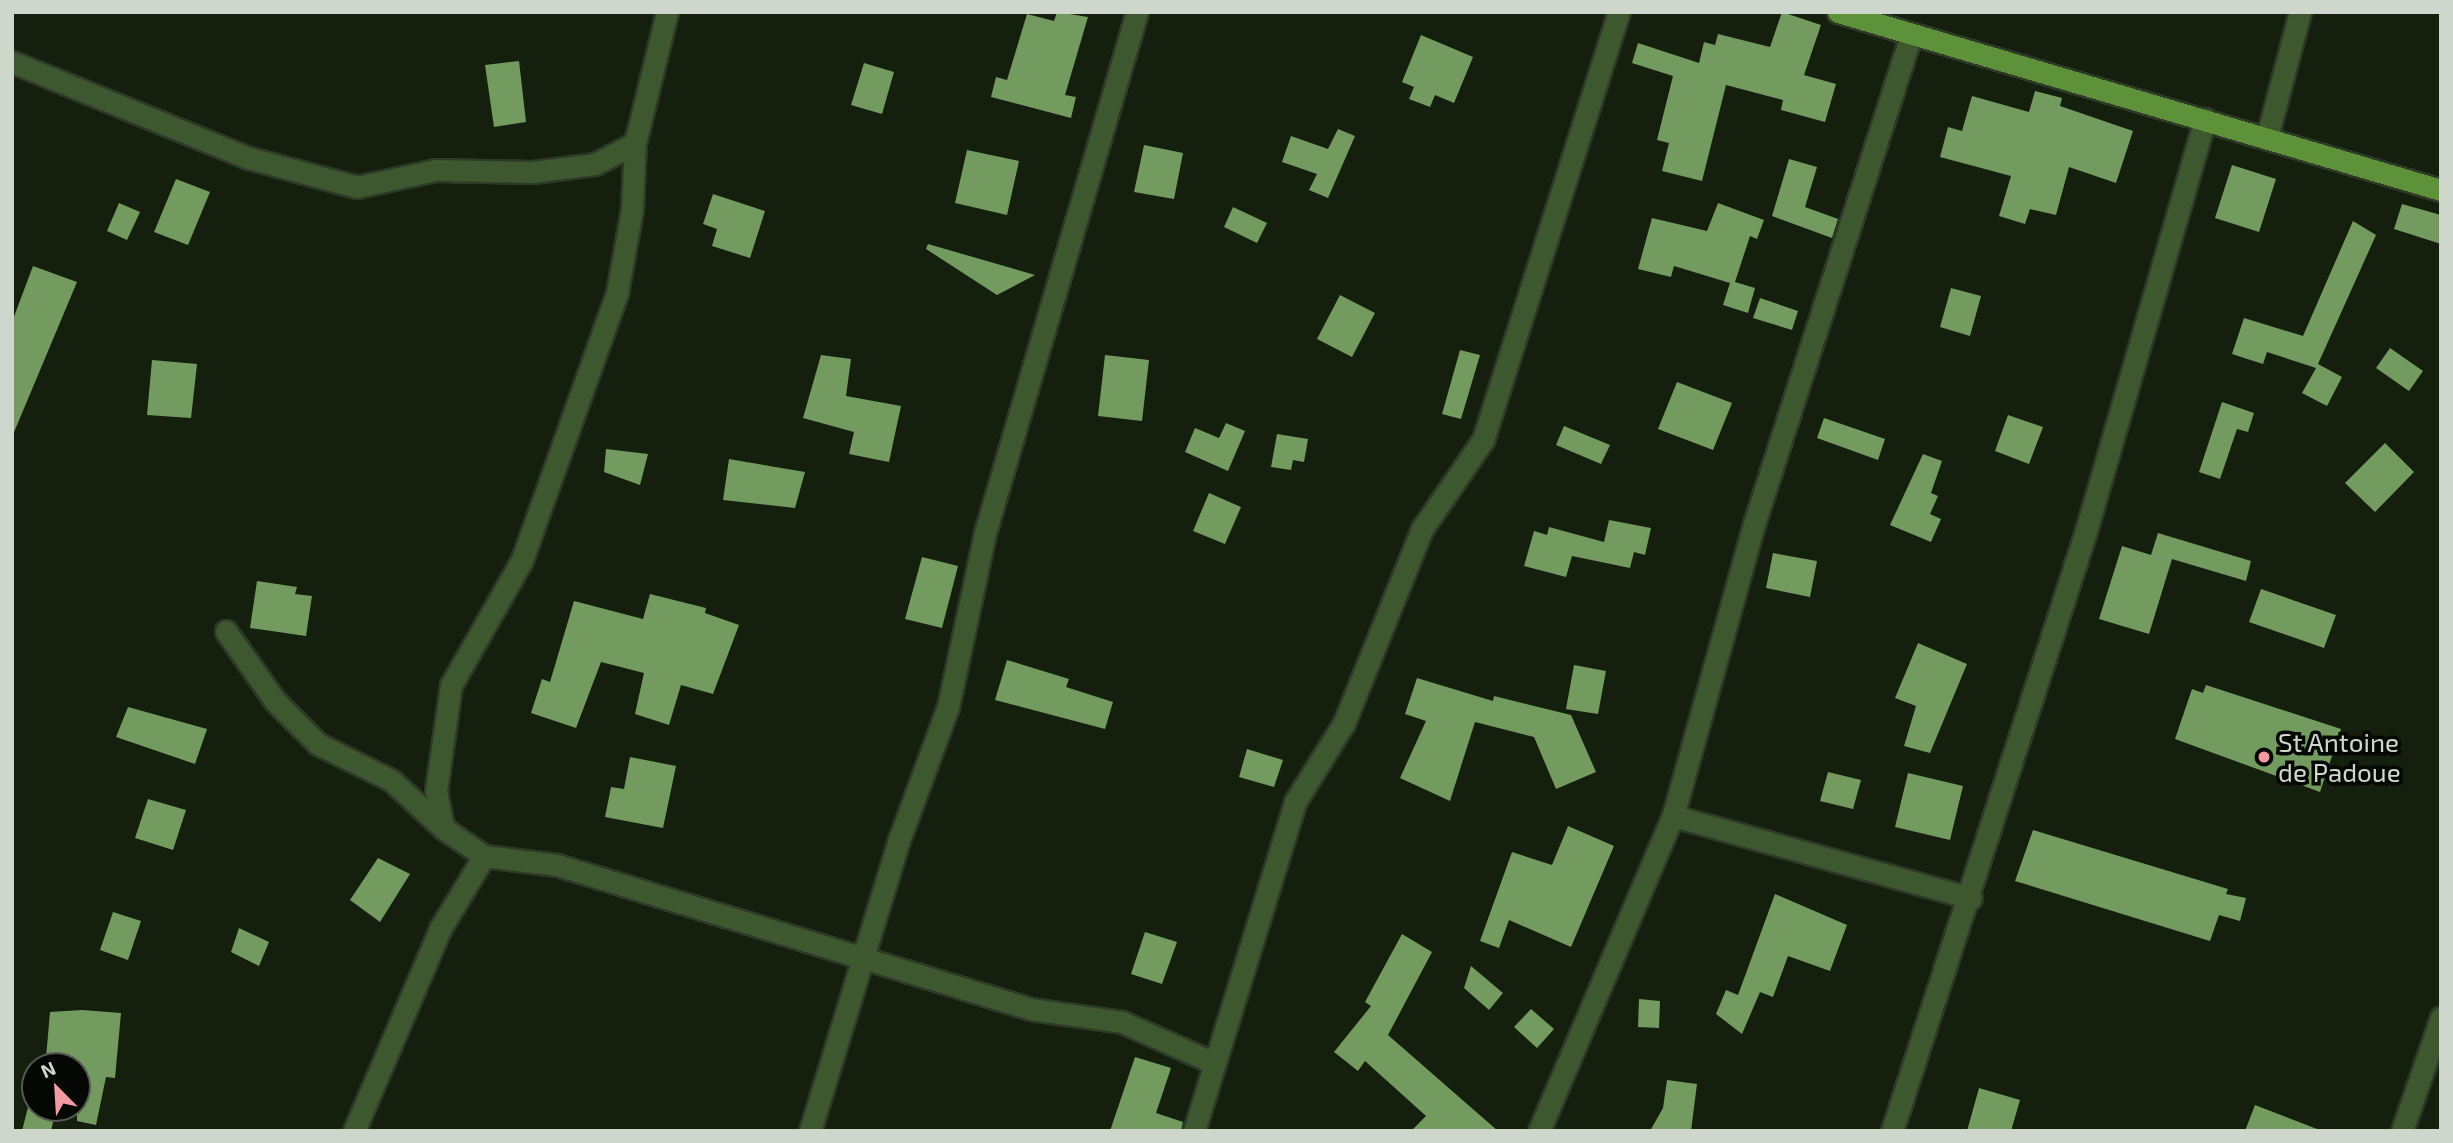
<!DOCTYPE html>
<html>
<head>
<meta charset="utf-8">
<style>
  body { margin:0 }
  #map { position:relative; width:2453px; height:1143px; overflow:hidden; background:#141f0e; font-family:"Exo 2",sans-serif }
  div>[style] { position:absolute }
  .building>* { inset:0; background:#749b5f }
  .roads { filter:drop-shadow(2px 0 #2e3928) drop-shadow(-2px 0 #2e3928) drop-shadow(0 2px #2e3928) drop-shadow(0 -2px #2e3928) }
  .minor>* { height:21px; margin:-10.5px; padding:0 10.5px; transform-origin:10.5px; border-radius:10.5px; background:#3d572f }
  .major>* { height:21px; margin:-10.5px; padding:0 10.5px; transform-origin:10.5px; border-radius:10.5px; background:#5d923b }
  .dots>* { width:19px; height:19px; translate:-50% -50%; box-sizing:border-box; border:4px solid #040703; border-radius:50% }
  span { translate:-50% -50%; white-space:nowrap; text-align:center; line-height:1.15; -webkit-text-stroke:7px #040703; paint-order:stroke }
  .poi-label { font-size:26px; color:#cfd6cb }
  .left { translate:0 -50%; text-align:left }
  .frame { position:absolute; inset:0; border:14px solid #cfd6cb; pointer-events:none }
  .north { position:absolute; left:21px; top:1052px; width:70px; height:70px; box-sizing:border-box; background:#040703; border:2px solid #555a53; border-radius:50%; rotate:336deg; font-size:19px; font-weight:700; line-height:28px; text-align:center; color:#cfd6cb }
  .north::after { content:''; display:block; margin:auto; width:24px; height:32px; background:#f49aa3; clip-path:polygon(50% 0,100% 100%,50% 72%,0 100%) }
</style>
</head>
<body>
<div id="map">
  <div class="building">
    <i style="clip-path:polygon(1057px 12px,1088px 17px,1065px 95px,1076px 97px,1071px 118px,991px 97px,996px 77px,1007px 80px,1027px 14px,1054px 21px)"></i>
    <i style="clip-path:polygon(1782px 12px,1821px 25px,1804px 75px,1836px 84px,1825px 122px,1781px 110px,1783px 100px,1726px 85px,1702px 181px,1662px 171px,1669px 143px,1657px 140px,1673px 76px,1632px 63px,1638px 43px,1699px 63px,1704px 42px,1715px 45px,1718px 34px,1770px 47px)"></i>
    <i style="clip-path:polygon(1421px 35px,1473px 57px,1454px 103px,1435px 95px,1430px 107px,1409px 99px,1414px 87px,1402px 82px)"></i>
    <i style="clip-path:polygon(519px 61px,526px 122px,494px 127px,485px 65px)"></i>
    <i style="clip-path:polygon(864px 63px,894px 72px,882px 114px,851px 105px)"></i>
    <i style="clip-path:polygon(2035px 91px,2062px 98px,2060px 106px,2133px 131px,2116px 183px,2069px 167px,2056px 215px,2030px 209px,2025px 224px,1999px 216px,2011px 176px,1940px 157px,1948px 127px,1962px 131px,1972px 96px,2029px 112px)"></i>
    <i style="clip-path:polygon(1338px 129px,1355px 136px,1328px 198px,1309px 190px,1317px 174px,1282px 162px,1291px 136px,1328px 149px)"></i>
    <i style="clip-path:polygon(1144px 145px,1183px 153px,1174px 199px,1134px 192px)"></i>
    <i style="clip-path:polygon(967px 150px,1019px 161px,1007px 215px,955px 203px)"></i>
    <i style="clip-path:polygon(1789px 159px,1817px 167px,1805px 207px,1838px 219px,1832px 238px,1772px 216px)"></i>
    <i style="clip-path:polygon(2232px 165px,2276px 179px,2259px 232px,2215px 218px)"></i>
    <i style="clip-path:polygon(176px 179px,210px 192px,188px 245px,154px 232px)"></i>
    <i style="clip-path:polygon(713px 194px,765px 211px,750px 258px,712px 246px,717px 229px,703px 224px)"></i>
    <i style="clip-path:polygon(119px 203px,140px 212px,127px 240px,107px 231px)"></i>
    <i style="clip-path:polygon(1718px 203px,1764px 220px,1757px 239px,1750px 236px,1735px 282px,1755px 288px,1748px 313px,1723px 305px,1730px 283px,1674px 266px,1671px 277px,1638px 269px,1652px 218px,1707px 231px)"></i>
    <i style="clip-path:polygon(2402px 204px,2441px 215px,2441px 244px,2394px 229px)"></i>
    <i style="clip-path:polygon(1233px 207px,1267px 223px,1257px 243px,1224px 227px)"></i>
    <i style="clip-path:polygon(2353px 221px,2376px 235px,2318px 364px,2342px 377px,2327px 406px,2302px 393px,2316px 368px,2267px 352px,2263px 364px,2232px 354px,2244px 318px,2303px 336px)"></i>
    <i style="clip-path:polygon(928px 244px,1035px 275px,997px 295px,926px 249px)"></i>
    <i style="clip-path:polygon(33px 266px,77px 282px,12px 437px,12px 322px)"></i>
    <i style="clip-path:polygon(1951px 288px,1981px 296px,1970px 336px,1940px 327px)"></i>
    <i style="clip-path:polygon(1340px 295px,1375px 313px,1352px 357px,1317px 339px)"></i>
    <i style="clip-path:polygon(1760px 298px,1798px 311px,1792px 330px,1753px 318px)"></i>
    <i style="clip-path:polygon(2390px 348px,2423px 371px,2409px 391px,2376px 368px)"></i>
    <i style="clip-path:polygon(1460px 350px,1480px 355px,1461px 419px,1442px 414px)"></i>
    <i style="clip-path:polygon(821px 355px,851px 359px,846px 396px,901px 406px,889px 462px,849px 454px,854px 432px,803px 418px)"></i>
    <i style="clip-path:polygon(1105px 355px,1149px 360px,1142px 421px,1098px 416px)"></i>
    <i style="clip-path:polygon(152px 360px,197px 364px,191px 418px,147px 415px)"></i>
    <i style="clip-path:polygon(1677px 382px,1732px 403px,1713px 450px,1658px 429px)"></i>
    <i style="clip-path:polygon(2222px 402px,2254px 413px,2248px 432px,2237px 429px,2220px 479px,2199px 472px)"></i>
    <i style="clip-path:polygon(2008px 415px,2043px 427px,2029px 464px,1995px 451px)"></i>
    <i style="clip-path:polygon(1824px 418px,1885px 439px,1878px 460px,1817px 438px)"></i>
    <i style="clip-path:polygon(1226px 423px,1245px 431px,1228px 471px,1185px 452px,1195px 428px,1219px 438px)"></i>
    <i style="clip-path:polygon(1564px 426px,1610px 445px,1601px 464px,1556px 445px)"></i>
    <i style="clip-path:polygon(1277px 434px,1308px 439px,1304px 462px,1293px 460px,1291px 470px,1271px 467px)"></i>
    <i style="clip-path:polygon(2385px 443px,2414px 472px,2375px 512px,2345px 483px)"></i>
    <i style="clip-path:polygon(606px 449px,648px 454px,640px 485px,604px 472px)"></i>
    <i style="clip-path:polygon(1923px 454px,1942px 461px,1931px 493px,1938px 496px,1930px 514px,1941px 519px,1931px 542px,1890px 525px)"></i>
    <i style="clip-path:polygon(729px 459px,805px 472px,795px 508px,723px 500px)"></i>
    <i style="clip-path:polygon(1209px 493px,1241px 507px,1225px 544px,1193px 531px)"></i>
    <i style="clip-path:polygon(1609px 520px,1651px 528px,1645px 555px,1634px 552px,1630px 568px,1572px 556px,1566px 577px,1524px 566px,1534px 531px,1547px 535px,1549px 527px,1604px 542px)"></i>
    <i style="clip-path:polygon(2158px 533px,2251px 561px,2246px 581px,2172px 559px,2149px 634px,2099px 619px,2122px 546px,2151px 555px)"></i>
    <i style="clip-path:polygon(1773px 553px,1817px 561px,1810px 597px,1766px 588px)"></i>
    <i style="clip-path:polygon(922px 557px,958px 566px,942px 628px,905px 619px)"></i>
    <i style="clip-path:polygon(257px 581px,297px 587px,295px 594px,312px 596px,306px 636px,250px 628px)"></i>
    <i style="clip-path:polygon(2261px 589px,2336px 615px,2324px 648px,2249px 622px)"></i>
    <i style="clip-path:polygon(650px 594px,706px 608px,705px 613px,739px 625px,713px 694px,681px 685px,669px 725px,635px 714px,644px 673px,601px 662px,576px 728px,531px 713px,542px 679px,550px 682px,574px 601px,643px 619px)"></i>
    <i style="clip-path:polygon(1918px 643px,1967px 664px,1930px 753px,1904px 746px,1916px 706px,1895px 698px)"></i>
    <i style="clip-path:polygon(1007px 660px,1069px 679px,1066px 687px,1113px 702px,1105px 729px,995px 700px)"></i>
    <i style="clip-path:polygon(1574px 665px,1606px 671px,1598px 714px,1566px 709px)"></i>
    <i style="clip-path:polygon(1417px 678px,1493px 701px,1494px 696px,1571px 715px,1596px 772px,1556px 789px,1534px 737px,1475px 722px,1450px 801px,1400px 778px,1426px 721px,1405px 714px)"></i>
    <i style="clip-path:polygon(2206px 685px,2341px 729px,2320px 792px,2175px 739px,2192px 689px,2203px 693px)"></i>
    <i style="clip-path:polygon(128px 707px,207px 729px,195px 764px,116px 737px)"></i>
    <i style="clip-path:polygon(1247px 749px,1283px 760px,1274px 787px,1239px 777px)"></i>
    <i style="clip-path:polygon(630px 757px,676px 766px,663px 828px,605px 817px,611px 787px,624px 789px)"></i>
    <i style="clip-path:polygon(1828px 772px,1861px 780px,1853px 809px,1820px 801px)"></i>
    <i style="clip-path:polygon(1908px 773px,1963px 786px,1950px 840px,1895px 827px)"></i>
    <i style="clip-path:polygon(148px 799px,186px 810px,173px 850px,135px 838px)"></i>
    <i style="clip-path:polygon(1568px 826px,1614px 846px,1571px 947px,1509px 920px,1499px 948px,1480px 941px,1512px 852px,1552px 865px)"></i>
    <i style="clip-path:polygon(2033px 830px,2228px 889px,2226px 894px,2246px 898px,2240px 921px,2219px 915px,2210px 941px,2015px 881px)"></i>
    <i style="clip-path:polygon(378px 858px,410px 874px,380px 922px,350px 900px)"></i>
    <i style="clip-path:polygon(1775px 894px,1847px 925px,1830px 971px,1788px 956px,1773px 997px,1760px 992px,1742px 1034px,1716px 1014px,1726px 990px,1738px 995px)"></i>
    <i style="clip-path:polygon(113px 912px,141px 921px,128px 960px,100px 950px)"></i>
    <i style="clip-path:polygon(239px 928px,269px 942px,259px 966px,231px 952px)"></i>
    <i style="clip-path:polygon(1145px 932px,1177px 942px,1162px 984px,1131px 974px)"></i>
    <i style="clip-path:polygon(1402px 934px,1432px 952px,1388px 1035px,1498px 1131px,1411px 1131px,1426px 1116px,1365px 1061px,1358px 1071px,1334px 1052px,1371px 1006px,1365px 1002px)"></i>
    <i style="clip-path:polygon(1471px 966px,1503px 993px,1489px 1010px,1464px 988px)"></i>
    <i style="clip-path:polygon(1639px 999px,1660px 1001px,1659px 1028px,1638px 1027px)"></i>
    <i style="clip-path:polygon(1531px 1009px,1554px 1029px,1537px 1048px,1514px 1027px)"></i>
    <i style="clip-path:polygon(82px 1010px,121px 1013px,115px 1078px,106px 1077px,96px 1125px,77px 1121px,77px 1060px,46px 1058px,50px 1012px)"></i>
    <i style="clip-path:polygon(1135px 1057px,1171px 1068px,1156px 1113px,1183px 1122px,1181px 1131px,1110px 1131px)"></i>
    <i style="clip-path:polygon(1667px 1080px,1697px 1084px,1691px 1131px,1650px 1131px,1663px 1108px)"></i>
    <i style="clip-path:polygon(1979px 1088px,2020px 1100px,2011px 1131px,1967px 1131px)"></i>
    <i style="clip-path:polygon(2255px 1105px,2317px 1129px,2317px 1131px,2245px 1131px)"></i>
    <i style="clip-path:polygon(28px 1107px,55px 1113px,51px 1131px,22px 1131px)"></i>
  </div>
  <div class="roads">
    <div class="minor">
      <i style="left:667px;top:12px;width:135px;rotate:103.7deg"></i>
      <i style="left:635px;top:143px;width:66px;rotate:92.6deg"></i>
      <i style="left:632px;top:209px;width:85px;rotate:100.1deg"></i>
      <i style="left:617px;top:293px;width:283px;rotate:109.6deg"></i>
      <i style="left:522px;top:560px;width:144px;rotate:119.6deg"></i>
      <i style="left:451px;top:685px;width:107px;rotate:98.1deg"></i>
      <i style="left:436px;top:791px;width:38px;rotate:79deg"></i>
      <i style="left:443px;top:828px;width:50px;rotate:34.3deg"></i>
      <i style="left:484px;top:856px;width:74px;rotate:7deg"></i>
      <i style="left:557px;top:865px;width:494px;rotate:16.9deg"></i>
      <i style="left:1030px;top:1009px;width:93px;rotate:8deg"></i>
      <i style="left:1122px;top:1022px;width:101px;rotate:24deg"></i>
      <i style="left:12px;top:62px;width:256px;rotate:22.1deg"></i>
      <i style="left:249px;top:158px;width:112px;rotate:15deg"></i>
      <i style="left:357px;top:187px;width:80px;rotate:-12.3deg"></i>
      <i style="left:435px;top:170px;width:98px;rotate:1.2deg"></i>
      <i style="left:533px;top:172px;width:63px;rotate:-7.4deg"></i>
      <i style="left:595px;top:164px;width:45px;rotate:-27.7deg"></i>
      <i style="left:2267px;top:137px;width:129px;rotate:-75.2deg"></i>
      <i style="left:226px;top:631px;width:85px;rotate:55deg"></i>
      <i style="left:275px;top:701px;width:61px;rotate:45deg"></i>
      <i style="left:318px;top:744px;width:81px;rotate:26.3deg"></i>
      <i style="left:391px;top:780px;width:71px;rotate:42.7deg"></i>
      <i style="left:1673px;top:816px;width:309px;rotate:15.4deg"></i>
      <i style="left:354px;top:1131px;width:220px;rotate:-66.9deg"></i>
      <i style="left:440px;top:929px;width:85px;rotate:-58.9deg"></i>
      <i style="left:810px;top:1131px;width:304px;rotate:-73deg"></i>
      <i style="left:899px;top:840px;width:142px;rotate:-69.8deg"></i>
      <i style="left:948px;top:707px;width:178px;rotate:-78deg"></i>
      <i style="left:985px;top:533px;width:543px;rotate:-73.74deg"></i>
      <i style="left:1194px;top:1131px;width:344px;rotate:-72.9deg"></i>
      <i style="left:1295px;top:802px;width:93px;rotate:-58.2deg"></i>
      <i style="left:1344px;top:723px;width:209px;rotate:-68.1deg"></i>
      <i style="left:1422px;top:529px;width:108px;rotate:-55.6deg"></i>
      <i style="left:1483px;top:440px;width:449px;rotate:-72.4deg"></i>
      <i style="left:1539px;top:1131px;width:342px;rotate:-67deg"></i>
      <i style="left:1673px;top:816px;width:303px;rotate:-74.5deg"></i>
      <i style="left:1754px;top:524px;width:514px;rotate:-72.2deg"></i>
      <i style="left:1892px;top:1131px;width:631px;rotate:-72.08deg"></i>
      <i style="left:2086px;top:531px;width:429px;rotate:-73.9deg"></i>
      <i style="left:2402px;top:1131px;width:120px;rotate:-71deg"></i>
    </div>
    <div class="major">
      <i style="left:1838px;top:12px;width:629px;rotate:16.45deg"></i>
    </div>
  </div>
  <div class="dots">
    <i style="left:2264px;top:757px;background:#f49aa3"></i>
  </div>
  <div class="poi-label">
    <span class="left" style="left:2278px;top:757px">St Antoine<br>de Padoue</span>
  </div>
  <div class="frame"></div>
  <div class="north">N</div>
</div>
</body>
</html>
